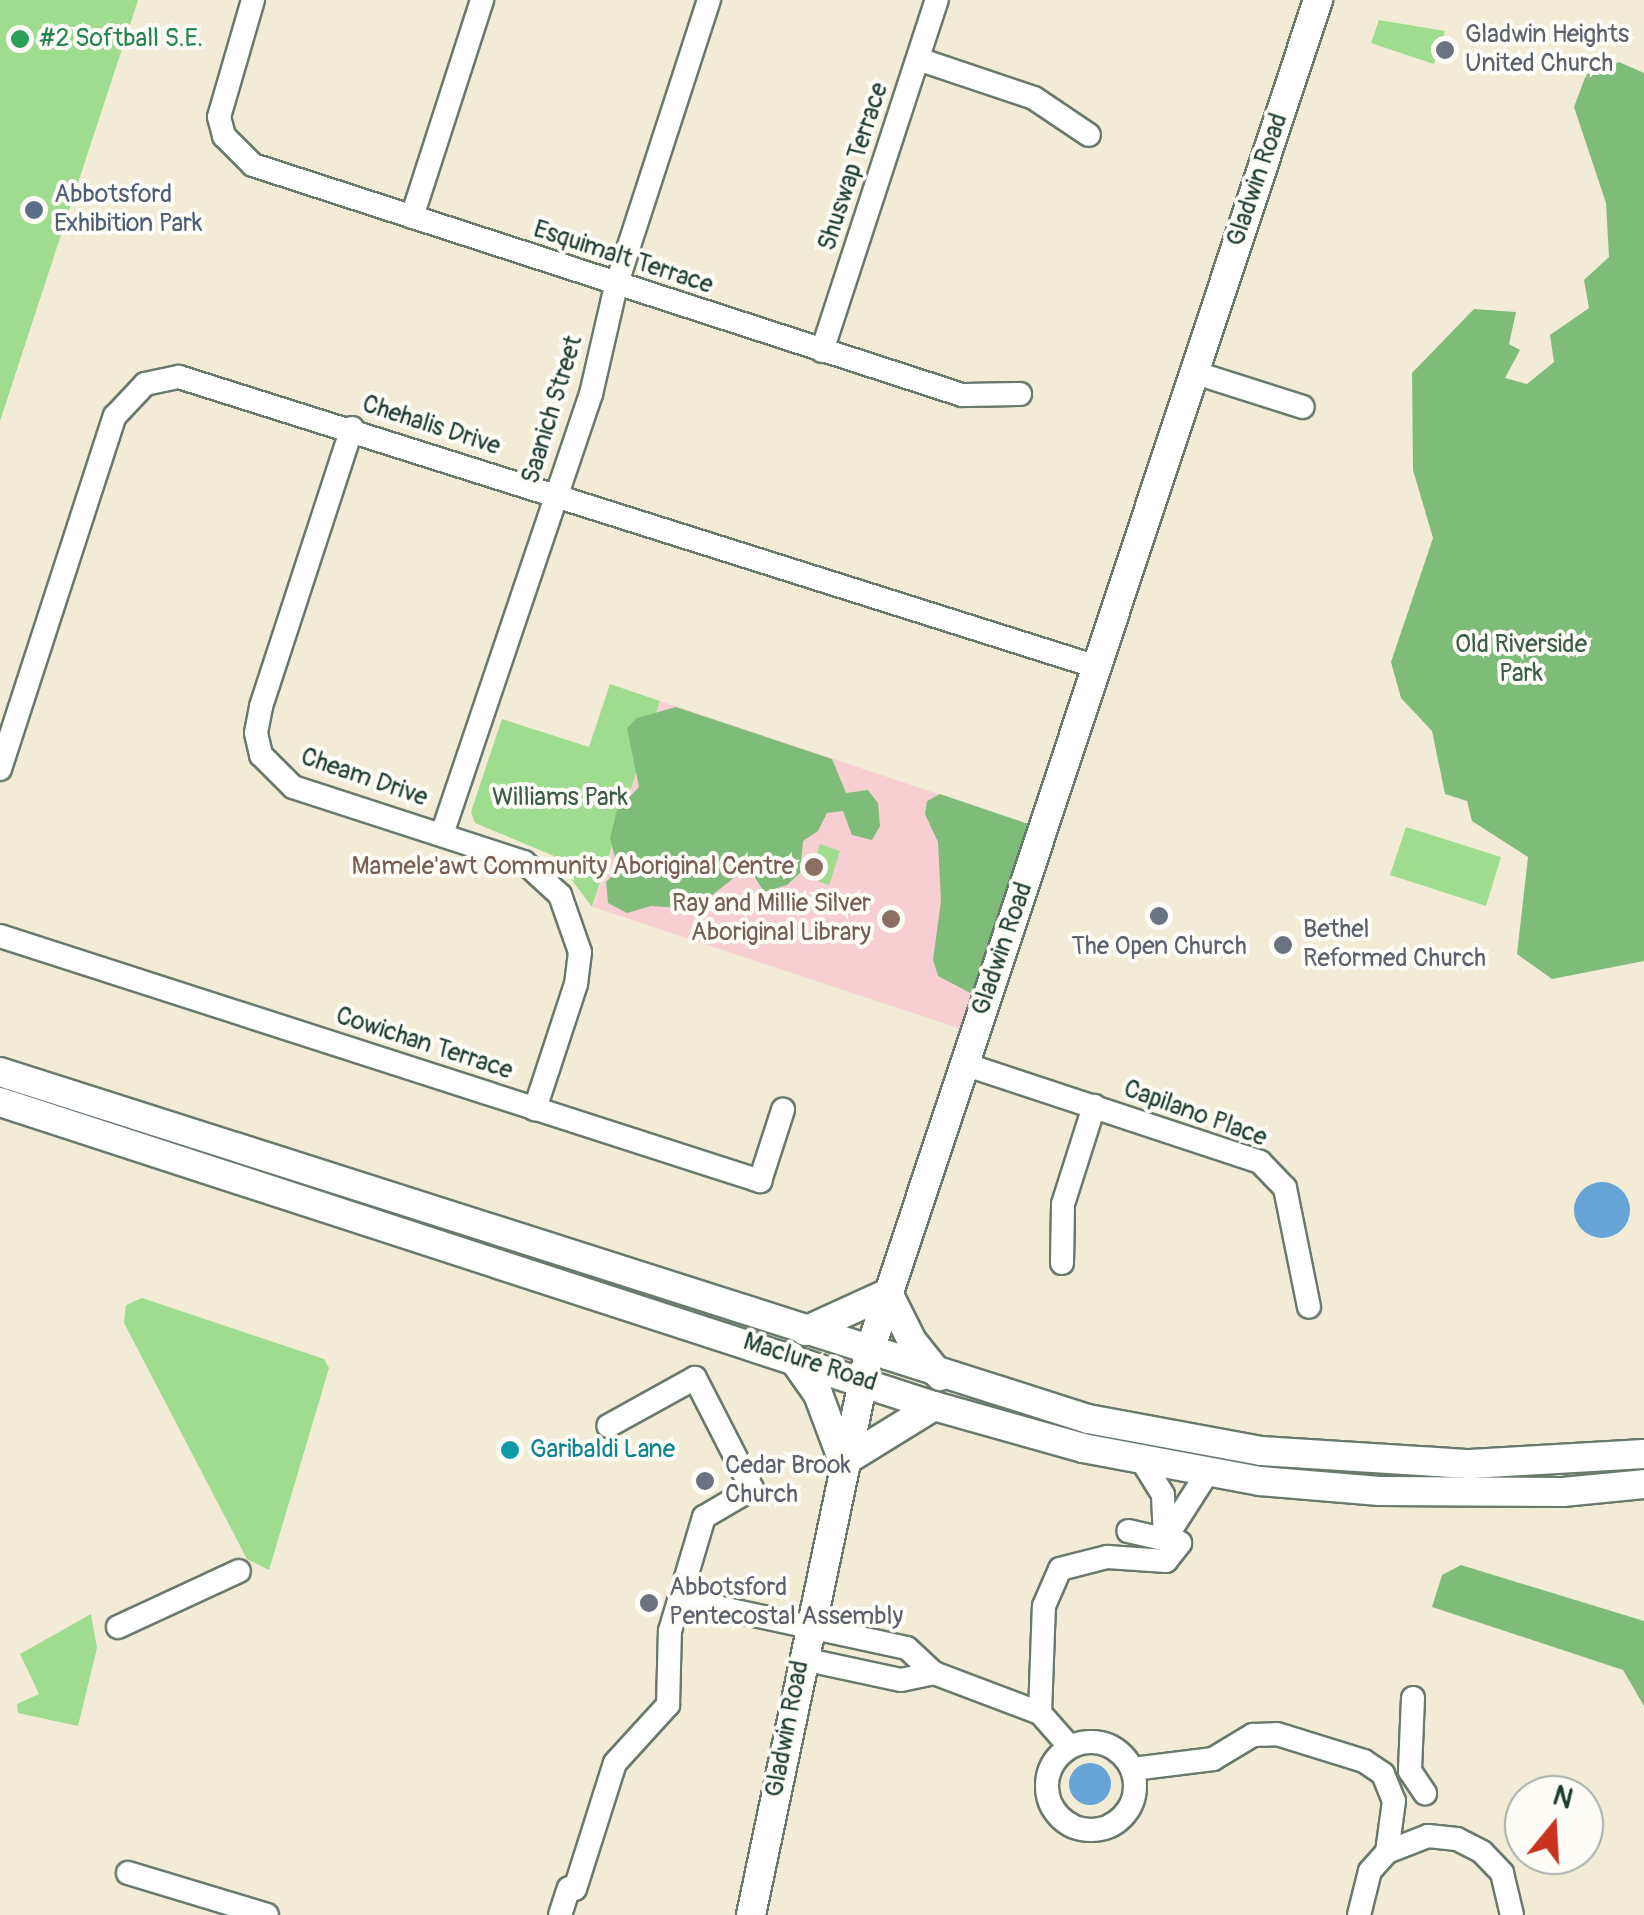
<!DOCTYPE html>
<html>
<head>
<meta charset="utf-8">
<style>
  body { margin:0 }
  #map { position:relative; width:1644px; height:1915px; overflow:hidden; background:#f2ecd6; font-family:Pangolin,sans-serif }
  div>[style] { position:absolute }
  .built>* { inset:0; background:#f7cfd2 }
  .green>* { inset:0; background:#9fdc90 }
  .forest>* { inset:0; background:#7fbc7a }
  .water>* { inset:0; background:#67a5d9 }
  .round { border-radius:50% }
  .roads { filter:drop-shadow(2px 0 #697a6d) drop-shadow(-2px 0 #697a6d) drop-shadow(0 2px #697a6d) drop-shadow(0 -2px #697a6d) }
  .minor>* { height:22px; margin:-11px; padding:0 11px; transform-origin:11px; border-radius:11px; background:#fff }
  .minor>.ring { margin:-11px; padding:0; box-sizing:content-box; background:none; border:22px solid #fff; border-radius:50% }
  .major>* { height:28px; margin:-14px; padding:0 14px; transform-origin:14px; border-radius:14px; background:#fff }
  .dots>* { width:28px; height:28px; translate:-50% -50%; box-sizing:border-box; border:5px solid #fdfcf7; border-radius:50% }
  span { translate:-50% -50%; white-space:nowrap; text-align:center; line-height:1.15; -webkit-text-stroke:8px #fdfcf7; paint-order:stroke }
  .worship-label { font-size:25px; color:#5b616d }
  .left { translate:0 -50%; text-align:left }
  .leisure-label { font-size:25px; color:#27864d }
  .street-label { font-size:25px; color:#1f3d34 }
  .service-label { font-size:25px; color:#4e5e75 }
  .park-label { font-size:25px; color:#395d46 }
  .education-label { font-size:25px; color:#785e54 }
  .right { translate:-100% -50%; text-align:right }
  .culture-label { font-size:25px; color:#0d838f }
  .north { position:absolute; left:1504px; top:1775px; width:100px; height:100px; box-sizing:border-box; background:#fdfcf7; border:2px solid #a4b0a9; border-radius:50%; rotate:18deg; font-size:28px; font-weight:700; line-height:40px; text-align:center; color:#1f3d34 }
  .north::after { content:''; display:block; margin:auto; width:35px; height:45px; background:#c8321e; clip-path:polygon(50% 0,100% 100%,50% 72%,0 100%) }
</style>
</head>
<body>
<div id="map">
  <div class="built">
    <i style="clip-path:polygon(660px 701px,1037px 827px,970px 1032px,593px 907px)"></i>
  </div>
  <div class="green">
    <i style="clip-path:polygon(0 0,138px 0,0 421px)"></i>
    <i style="clip-path:polygon(1379px 20px,1445px 31px,1434px 64px,1371px 43px)"></i>
    <i style="clip-path:polygon(610px 684px,660px 701px,592px 907px,554px 856px,475px 823px,471px 812px,502px 719px,589px 747px)"></i>
    <i style="clip-path:polygon(1406px 827px,1501px 857px,1486px 906px,1390px 875px)"></i>
    <i style="clip-path:polygon(820px 844px,840px 851px,829px 885px,809px 878px)"></i>
    <i style="clip-path:polygon(142px 1298px,324px 1359px,329px 1368px,269px 1570px,247px 1559px,124px 1323px,126px 1305px)"></i>
    <i style="clip-path:polygon(91px 1614px,97px 1648px,78px 1726px,18px 1713px,17px 1704px,39px 1694px,20px 1654px)"></i>
  </div>
  <div class="forest">
    <i style="clip-path:polygon(1619px 62px,1644px 73px,1644px 961px,1552px 979px,1517px 954px,1528px 857px,1472px 821px,1467px 801px,1445px 794px,1432px 731px,1401px 698px,1391px 662px,1433px 538px,1413px 470px,1412px 373px,1474px 309px,1516px 312px,1509px 344px,1520px 350px,1505px 378px,1527px 384px,1554px 362px,1550px 335px,1589px 308px,1584px 280px,1609px 257px,1606px 203px,1574px 107px,1586px 75px)"></i>
    <i style="clip-path:polygon(676px 707px,832px 759px,846px 793px,868px 790px,878px 803px,880px 826px,872px 840px,852px 835px,843px 811px,827px 813px,818px 831px,803px 841px,800px 873px,787px 885px,764px 892px,754px 876px,736px 876px,695px 909px,651px 906px,627px 913px,608px 903px,606px 882px,618px 870px,610px 838px,617px 810px,639px 787px,627px 728px,637px 718px)"></i>
    <i style="clip-path:polygon(940px 794px,1037px 827px,978px 997px,938px 976px,933px 960px,941px 901px,938px 842px,925px 814px,927px 801px)"></i>
    <i style="clip-path:polygon(1461px 1565px,1644px 1621px,1644px 1706px,1623px 1670px,1432px 1607px,1442px 1575px)"></i>
  </div>
  <div class="water">
    <i class="round" style="left:1574px;top:1182px;width:56px;height:56px"></i>
    <i class="round" style="left:1069px;top:1763px;width:42px;height:42px"></i>
  </div>
  <div class="roads">
    <div class="minor">
      <i style="left:253px;top:0;width:122px;rotate:106.2deg"></i>
      <i style="left:219px;top:117px;width:20px;rotate:75deg"></i>
      <i style="left:224px;top:136px;width:41px;rotate:45deg"></i>
      <i style="left:253px;top:165px;width:745px;rotate:17.97deg"></i>
      <i style="left:962px;top:395px;width:58px;rotate:-1deg"></i>
      <i style="left:918px;top:59px;width:122px;rotate:18.6deg"></i>
      <i style="left:1034px;top:98px;width:66px;rotate:33.9deg"></i>
      <i style="left:412px;top:217px;width:228px;rotate:-72.1deg"></i>
      <i style="left:822px;top:351px;width:369px;rotate:-71.9deg"></i>
      <i style="left:1193px;top:372px;width:115px;rotate:17.7deg"></i>
      <i style="left:352px;top:428px;width:293px;rotate:108.1deg"></i>
      <i style="left:261px;top:707px;width:26px;rotate:101deg"></i>
      <i style="left:256px;top:733px;width:23px;rotate:77deg"></i>
      <i style="left:261px;top:755px;width:45px;rotate:45deg"></i>
      <i style="left:293px;top:787px;width:243px;rotate:18deg"></i>
      <i style="left:524px;top:862px;width:49px;rotate:42.5deg"></i>
      <i style="left:560px;top:895px;width:60px;rotate:70.7deg"></i>
      <i style="left:580px;top:952px;width:32px;rotate:97deg"></i>
      <i style="left:576px;top:984px;width:132px;rotate:108.2deg"></i>
      <i style="left:0;top:769px;width:371px;rotate:-72deg"></i>
      <i style="left:115px;top:416px;width:44px;rotate:-46.8deg"></i>
      <i style="left:145px;top:384px;width:35px;rotate:-12deg"></i>
      <i style="left:179px;top:377px;width:960px;rotate:17.53deg"></i>
      <i style="left:442px;top:834px;width:465px;rotate:-71.3deg"></i>
      <i style="left:591px;top:394px;width:111px;rotate:-77deg"></i>
      <i style="left:616px;top:286px;width:301px;rotate:-72deg"></i>
      <i style="left:0;top:936px;width:799px;rotate:17.87deg"></i>
      <i style="left:760px;top:1181px;width:75px;rotate:-72.1deg"></i>
      <i style="left:964px;top:1064px;width:312px;rotate:18.3deg"></i>
      <i style="left:1260px;top:1162px;width:36px;rotate:46deg"></i>
      <i style="left:1285px;top:1188px;width:121px;rotate:78.6deg"></i>
      <i style="left:1062px;top:1263px;width:59px;rotate:-89deg"></i>
      <i style="left:1063px;top:1204px;width:103px;rotate:-72.4deg"></i>
      <i style="left:1142px;top:1461px;width:40px;rotate:58deg"></i>
      <i style="left:1163px;top:1495px;width:44px;rotate:87.4deg"></i>
      <i style="left:1165px;top:1539px;width:80px;rotate:-57.3deg"></i>
      <i style="left:680px;top:1599px;width:232px;rotate:12.2deg"></i>
      <i style="left:907px;top:1648px;width:37px;rotate:43deg"></i>
      <i style="left:934px;top:1673px;width:113px;rotate:20.7deg"></i>
      <i style="left:1040px;top:1713px;width:45px;rotate:48.6deg"></i>
      <i style="left:118px;top:1627px;width:133px;rotate:-24.8deg"></i>
      <i style="left:803px;top:1659px;width:100px;rotate:12.1deg"></i>
      <i style="left:901px;top:1680px;width:34px;rotate:-12deg"></i>
      <i style="left:1413px;top:1698px;width:73px;rotate:92.4deg"></i>
      <i style="left:1410px;top:1771px;width:27px;rotate:56deg"></i>
      <i style="left:1040px;top:1713px;width:107px;rotate:-87.9deg"></i>
      <i style="left:1044px;top:1606px;width:40px;rotate:-66.6deg"></i>
      <i style="left:1060px;top:1569px;width:49px;rotate:-14.3deg"></i>
      <i style="left:1107px;top:1557px;width:59px;rotate:3.9deg"></i>
      <i style="left:1166px;top:1561px;width:23px;rotate:-52deg"></i>
      <i style="left:1180px;top:1543px;width:53px;rotate:-167deg"></i>
      <i class="ring" style="left:1047px;top:1742px;width:66px;height:66px"></i>
      <i style="left:1133px;top:1769px;width:81px;rotate:-7.1deg"></i>
      <i style="left:1213px;top:1759px;width:47px;rotate:-31deg"></i>
      <i style="left:1253px;top:1735px;width:24px;rotate:-2deg"></i>
      <i style="left:1277px;top:1734px;width:91px;rotate:17.2deg"></i>
      <i style="left:1364px;top:1761px;width:23px;rotate:34deg"></i>
      <i style="left:1383px;top:1774px;width:29px;rotate:68deg"></i>
      <i style="left:1394px;top:1801px;width:51px;rotate:97.8deg"></i>
      <i style="left:128px;top:1873px;width:145px;rotate:16.8deg"></i>
      <i style="left:575px;top:1889px;width:132px;rotate:-72.4deg"></i>
      <i style="left:615px;top:1763px;width:79px;rotate:-47.6deg"></i>
      <i style="left:668px;top:1705px;width:74px;rotate:-88.5deg"></i>
      <i style="left:670px;top:1631px;width:119px;rotate:-73.4deg"></i>
      <i style="left:704px;top:1517px;width:56px;rotate:-30.3deg"></i>
      <i style="left:752px;top:1489px;width:125px;rotate:-117.2deg"></i>
      <i style="left:695px;top:1378px;width:99px;rotate:151.1deg"></i>
      <i style="left:560px;top:1915px;width:28px;rotate:-72deg"></i>
      <i style="left:1359px;top:1915px;width:45px;rotate:-76deg"></i>
      <i style="left:1370px;top:1871px;width:25px;rotate:-48deg"></i>
      <i style="left:1387px;top:1852px;width:44px;rotate:-21.3deg"></i>
      <i style="left:1428px;top:1836px;width:29px;rotate:6deg"></i>
      <i style="left:1457px;top:1839px;width:28px;rotate:27deg"></i>
      <i style="left:1482px;top:1852px;width:29px;rotate:46deg"></i>
      <i style="left:1502px;top:1873px;width:43px;rotate:76.6deg"></i>
    </div>
    <div class="major">
      <i style="left:0;top:1072px;width:1142px;rotate:17.69deg"></i>
      <i style="left:1088px;top:1419px;width:176px;rotate:10.5deg"></i>
      <i style="left:1261px;top:1451px;width:209px;rotate:3.6deg"></i>
      <i style="left:1470px;top:1464px;width:174px;rotate:-3.3deg"></i>
      <i style="left:0;top:1102px;width:982px;rotate:18.03deg"></i>
      <i style="left:934px;top:1406px;width:155px;rotate:15.7deg"></i>
      <i style="left:1083px;top:1448px;width:180px;rotate:10.6deg"></i>
      <i style="left:1260px;top:1481px;width:120px;rotate:4.8deg"></i>
      <i style="left:1380px;top:1491px;width:183px;rotate:0.3deg"></i>
      <i style="left:1563px;top:1492px;width:81px;rotate:-5.6deg"></i>
      <i style="left:888px;top:1293px;width:54px;rotate:63.4deg"></i>
      <i style="left:912px;top:1341px;width:45px;rotate:51.3deg"></i>
      <i style="left:805px;top:1331px;width:91px;rotate:-24.6deg"></i>
      <i style="left:791px;top:1356px;width:47px;rotate:54.6deg"></i>
      <i style="left:818px;top:1394px;width:72px;rotate:69.5deg"></i>
      <i style="left:843px;top:1462px;width:107px;rotate:-31.6deg"></i>
      <i style="left:751px;top:1915px;width:574px;rotate:-78.14deg"></i>
      <i style="left:869px;top:1353px;width:1426px;rotate:-71.64deg"></i>
    </div>
  </div>
  <div class="dots">
    <i style="left:20px;top:39px;background:#2e9e5b"></i>
    <i style="left:1445px;top:50px;background:#6b7280"></i>
    <i style="left:34px;top:210px;background:#5c6f8a"></i>
    <i style="left:814px;top:867px;background:#8d6e63"></i>
    <i style="left:1159px;top:916px;background:#6b7280"></i>
    <i style="left:891px;top:919px;background:#8d6e63"></i>
    <i style="left:1283px;top:945px;background:#6b7280"></i>
    <i style="left:510px;top:1450px;background:#0f9aa8"></i>
    <i style="left:705px;top:1481px;background:#6b7280"></i>
    <i style="left:649px;top:1603px;background:#6b7280"></i>
  </div>
  <div class="worship-label">
    <span class="left" style="left:1465px;top:50px">Gladwin Heights<br>United Church</span>
    <span class="left" style="left:1303px;top:945px">Bethel<br>Reformed Church</span>
    <span style="left:1159px;top:947px">The Open Church</span>
    <span class="left" style="left:725px;top:1481px">Cedar Brook<br>Church</span>
    <span class="left" style="left:669px;top:1603px">Abbotsford<br>Pentecostal Assembly</span>
  </div>
  <div class="leisure-label">
    <span class="left" style="left:40px;top:39px">#2 Softball S.E.</span>
  </div>
  <div class="street-label">
    <span style="left:854px;top:167px;rotate:-72deg">Shuswap Terrace</span>
    <span style="left:1258px;top:180px;rotate:-71deg">Gladwin Road</span>
    <span style="left:623px;top:258px;rotate:18deg">Esquimalt Terrace</span>
    <span style="left:553px;top:410px;rotate:-73deg">Saanich Street</span>
    <span style="left:431px;top:426px;rotate:18deg">Chehalis Drive</span>
    <span style="left:364px;top:778px;rotate:19deg">Cheam Drive</span>
    <span style="left:1003px;top:949px;rotate:-71deg">Gladwin Road</span>
    <span style="left:424px;top:1044px;rotate:18deg">Cowichan Terrace</span>
    <span style="left:1195px;top:1114px;rotate:20deg">Capilano Place</span>
    <span style="left:810px;top:1363px;rotate:18deg">Maclure Road</span>
    <span style="left:788px;top:1729px;rotate:-79deg">Gladwin Road</span>
  </div>
  <div class="service-label">
    <span class="left" style="left:54px;top:210px">Abbotsford<br>Exhibition Park</span>
  </div>
  <div class="park-label">
    <span style="left:1521px;top:660px">Old Riverside<br>Park</span>
    <span style="left:560px;top:798px">Williams Park</span>
  </div>
  <div class="education-label">
    <span class="right" style="left:794px;top:867px">Mamele'awt Community Aboriginal Centre</span>
    <span class="right" style="left:871px;top:919px">Ray and Millie Silver<br>Aboriginal Library</span>
  </div>
  <div class="culture-label">
    <span class="left" style="left:530px;top:1450px">Garibaldi Lane</span>
  </div>
  <div class="north">N</div>
</div>
</body>
</html>
